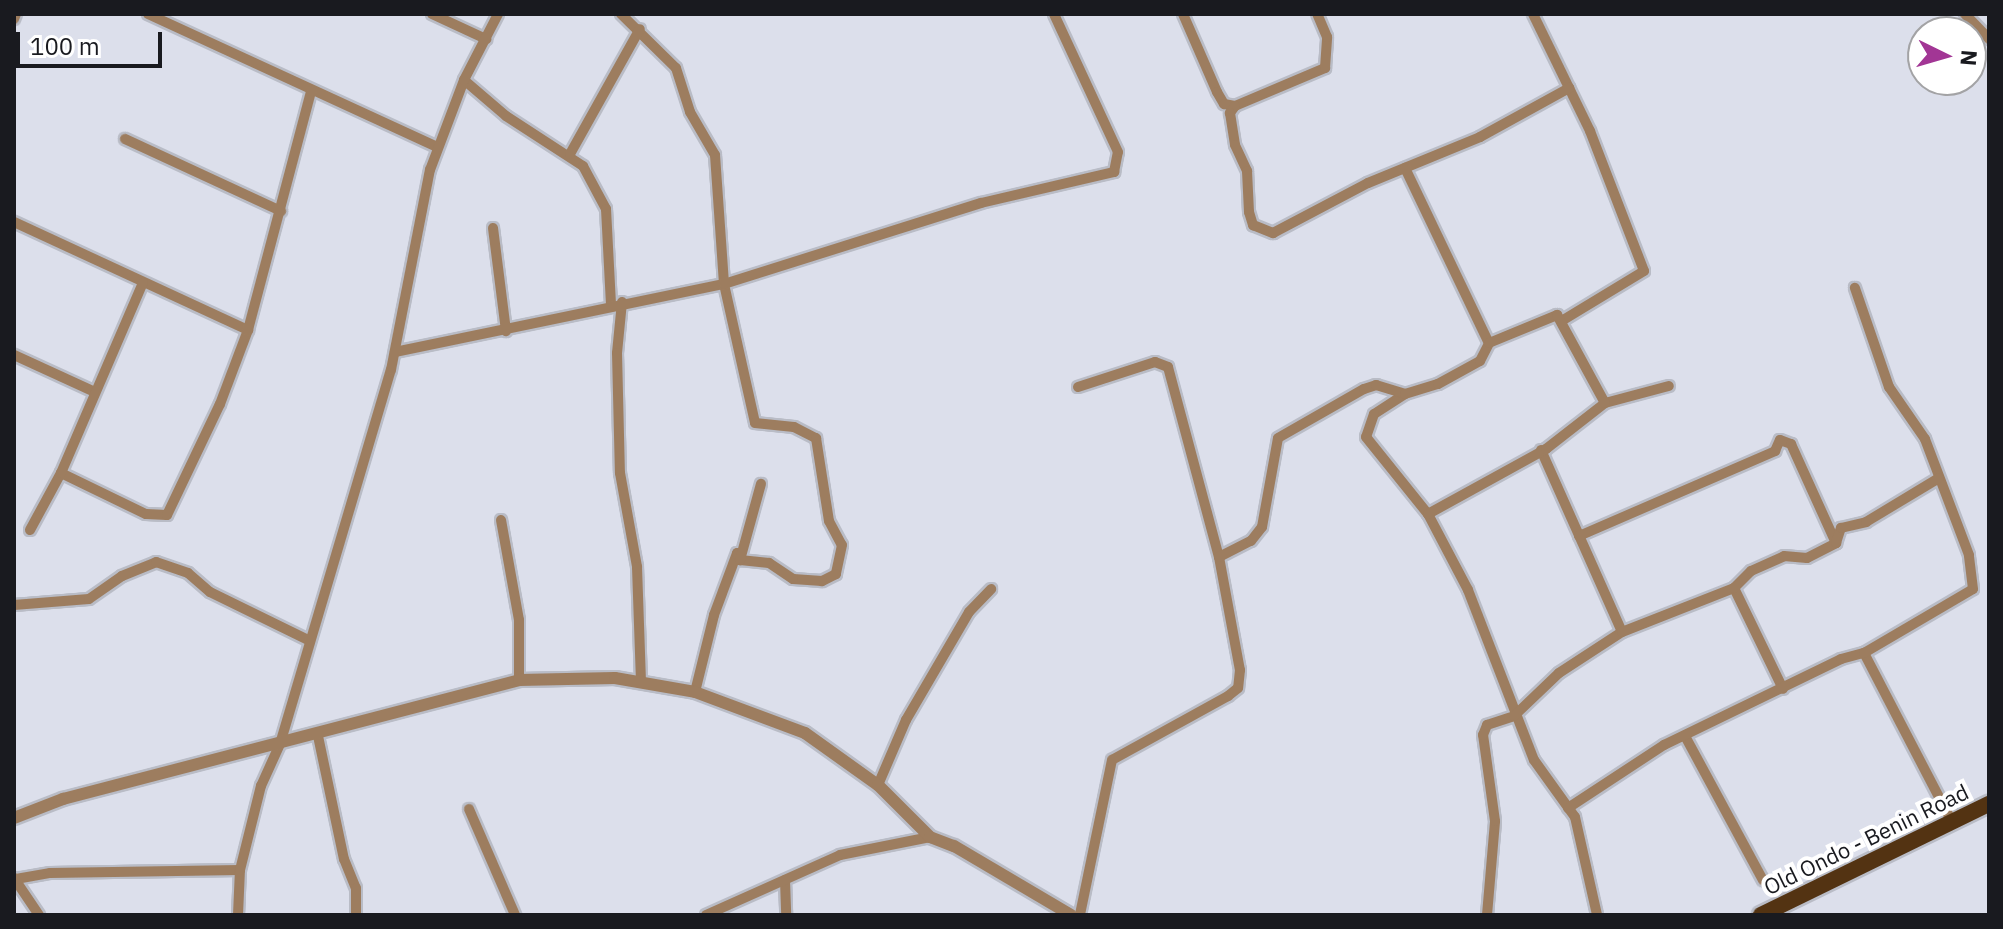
<!DOCTYPE html>
<html>
<head>
<meta charset="utf-8">
<style>
  body { margin:0 }
  #map { position:relative; width:2003px; height:929px; overflow:hidden; background:#dcdfeb; font-family:"IBM Plex Sans",sans-serif }
  div>[style] { position:absolute }
  .roads { filter:drop-shadow(2px 0 #b9bcc6) drop-shadow(-2px 0 #b9bcc6) drop-shadow(0 2px #b9bcc6) drop-shadow(0 -2px #b9bcc6) }
  .minor>* { height:10px; margin:-5px; padding:0 5px; transform-origin:5px; border-radius:5px; background:#9d7d5f }
  .tertiary>* { height:12px; margin:-6px; padding:0 6px; transform-origin:6px; border-radius:6px; background:#9d7d5f }
  .primary>* { height:16px; margin:-8px; padding:0 8px; transform-origin:8px; border-radius:8px; background:#533312 }
  span { translate:-50% -50%; white-space:nowrap; text-align:center; line-height:1.15; -webkit-text-stroke:8px #fff; paint-order:stroke }
  .street-label { font-size:22px; color:#191a1f }
  .frame { position:absolute; inset:0; border:16px solid #191a1f; pointer-events:none }
  .north { position:absolute; left:1907px; top:16px; width:80px; height:80px; box-sizing:border-box; background:#fff; border:2px solid #a3a3a5; border-radius:50%; rotate:95deg; font-size:22px; font-weight:700; line-height:32px; text-align:center; color:#191a1f }
  .north::after { content:''; display:block; margin:auto; width:28px; height:36px; background:#a23695; clip-path:polygon(50% 0,100% 100%,50% 72%,0 100%) }
  .scale { position:absolute; left:16px; top:32px; width:146px; height:36px; box-sizing:border-box; border:4px solid #191a1f; border-top:0; padding-left:10px; font-size:24px; line-height:28px; white-space:nowrap; color:#191a1f; -webkit-text-stroke:6px #fff; paint-order:stroke }
</style>
</head>
<body>
<div id="map">
  <div class="roads">
    <div class="minor">
      <i style="left:148px;top:14px;width:318px;rotate:24.7deg"></i>
      <i style="left:432px;top:14px;width:60px;rotate:24.8deg"></i>
      <i style="left:621px;top:14px;width:77px;rotate:44.5deg"></i>
      <i style="left:676px;top:68px;width:46px;rotate:72.3deg"></i>
      <i style="left:690px;top:112px;width:50px;rotate:59.8deg"></i>
      <i style="left:715px;top:155px;width:129px;rotate:86deg"></i>
      <i style="left:724px;top:284px;width:142px;rotate:77.4deg"></i>
      <i style="left:755px;top:423px;width:39px;rotate:6deg"></i>
      <i style="left:794px;top:427px;width:25px;rotate:27deg"></i>
      <i style="left:816px;top:438px;width:84px;rotate:81.1deg"></i>
      <i style="left:829px;top:521px;width:27px;rotate:62deg"></i>
      <i style="left:842px;top:545px;width:30px;rotate:102deg"></i>
      <i style="left:836px;top:574px;width:16px;rotate:153deg"></i>
      <i style="left:822px;top:581px;width:29px;rotate:-176deg"></i>
      <i style="left:793px;top:579px;width:29px;rotate:-146deg"></i>
      <i style="left:769px;top:563px;width:29px;rotate:-174deg"></i>
      <i style="left:1183px;top:14px;width:85px;rotate:66.4deg"></i>
      <i style="left:1217px;top:92px;width:14px;rotate:60deg"></i>
      <i style="left:1224px;top:104px;width:11px;rotate:10deg"></i>
      <i style="left:1235px;top:106px;width:98px;rotate:-22.9deg"></i>
      <i style="left:1325px;top:68px;width:31px;rotate:-86deg"></i>
      <i style="left:1327px;top:37px;width:25px;rotate:-113deg"></i>
      <i style="left:1533px;top:14px;width:130px;rotate:64deg"></i>
      <i style="left:1590px;top:131px;width:150px;rotate:68.9deg"></i>
      <i style="left:1644px;top:271px;width:95px;rotate:148.8deg"></i>
      <i style="left:1965px;top:14px;width:35px;rotate:46deg"></i>
      <i style="left:14px;top:19px;width:5px;rotate:-68deg"></i>
      <i style="left:464px;top:80px;width:55px;rotate:40.6deg"></i>
      <i style="left:506px;top:116px;width:92px;rotate:33deg"></i>
      <i style="left:583px;top:166px;width:49px;rotate:61.9deg"></i>
      <i style="left:606px;top:209px;width:95px;rotate:87deg"></i>
      <i style="left:1235px;top:106px;width:9px;rotate:126deg"></i>
      <i style="left:1230px;top:113px;width:32px;rotate:81deg"></i>
      <i style="left:1235px;top:145px;width:29px;rotate:65deg"></i>
      <i style="left:1247px;top:171px;width:41px;rotate:87.2deg"></i>
      <i style="left:1249px;top:212px;width:14px;rotate:73deg"></i>
      <i style="left:1253px;top:225px;width:22px;rotate:22deg"></i>
      <i style="left:1273px;top:233px;width:107px;rotate:-27.8deg"></i>
      <i style="left:1368px;top:183px;width:121px;rotate:-22.3deg"></i>
      <i style="left:1480px;top:137px;width:102px;rotate:-28.8deg"></i>
      <i style="left:125px;top:139px;width:172px;rotate:24.8deg"></i>
      <i style="left:570px;top:154px;width:143px;rotate:-60.8deg"></i>
      <i style="left:1405px;top:168px;width:194px;rotate:64.4deg"></i>
      <i style="left:14px;top:222px;width:258px;rotate:24.8deg"></i>
      <i style="left:493px;top:228px;width:104px;rotate:82.8deg"></i>
      <i style="left:622px;top:302px;width:51px;rotate:95.6deg"></i>
      <i style="left:617px;top:353px;width:120px;rotate:88.6deg"></i>
      <i style="left:620px;top:473px;width:96px;rotate:79.7deg"></i>
      <i style="left:637px;top:567px;width:114px;rotate:88deg"></i>
      <i style="left:395px;top:352px;width:336px;rotate:-11.7deg"></i>
      <i style="left:724px;top:284px;width:269px;rotate:-17.5deg"></i>
      <i style="left:981px;top:203px;width:137px;rotate:-13.1deg"></i>
      <i style="left:1114px;top:172px;width:20px;rotate:-79deg"></i>
      <i style="left:1118px;top:152px;width:152px;rotate:-114.9deg"></i>
      <i style="left:14px;top:355px;width:89px;rotate:24.6deg"></i>
      <i style="left:1078px;top:387px;width:81px;rotate:-18deg"></i>
      <i style="left:1155px;top:362px;width:14px;rotate:21deg"></i>
      <i style="left:1168px;top:367px;width:197px;rotate:75deg"></i>
      <i style="left:1219px;top:557px;width:115px;rotate:79.5deg"></i>
      <i style="left:1240px;top:670px;width:18px;rotate:96deg"></i>
      <i style="left:1238px;top:688px;width:13px;rotate:141deg"></i>
      <i style="left:1228px;top:696px;width:132px;rotate:151.1deg"></i>
      <i style="left:1112px;top:760px;width:158px;rotate:101.7deg"></i>
      <i style="left:1405px;top:394px;width:37px;rotate:147deg"></i>
      <i style="left:1374px;top:414px;width:24px;rotate:109deg"></i>
      <i style="left:1366px;top:437px;width:99px;rotate:51.2deg"></i>
      <i style="left:1428px;top:514px;width:86px;rotate:62.2deg"></i>
      <i style="left:1468px;top:590px;width:182px;rotate:68.8deg"></i>
      <i style="left:1534px;top:760px;width:70px;rotate:54.3deg"></i>
      <i style="left:1575px;top:817px;width:100px;rotate:77.3deg"></i>
      <i style="left:1541px;top:450px;width:199px;rotate:66deg"></i>
      <i style="left:61px;top:473px;width:94px;rotate:25.8deg"></i>
      <i style="left:146px;top:514px;width:21px;rotate:3deg"></i>
      <i style="left:167px;top:515px;width:123px;rotate:-64.5deg"></i>
      <i style="left:220px;top:404px;width:79px;rotate:-69.3deg"></i>
      <i style="left:248px;top:330px;width:247px;rotate:-75.2deg"></i>
      <i style="left:1428px;top:514px;width:135px;rotate:-28.8deg"></i>
      <i style="left:1546px;top:449px;width:75px;rotate:-37.9deg"></i>
      <i style="left:1605px;top:403px;width:66px;rotate:-14.9deg"></i>
      <i style="left:501px;top:520px;width:102px;rotate:79.8deg"></i>
      <i style="left:519px;top:620px;width:60px;rotate:90deg"></i>
      <i style="left:30px;top:530px;width:65px;rotate:-61.5deg"></i>
      <i style="left:61px;top:473px;width:207px;rotate:-66.7deg"></i>
      <i style="left:1579px;top:536px;width:214px;rotate:-23.4deg"></i>
      <i style="left:1775px;top:451px;width:12px;rotate:-66deg"></i>
      <i style="left:1780px;top:440px;width:12px;rotate:20deg"></i>
      <i style="left:1791px;top:444px;width:109px;rotate:65.6deg"></i>
      <i style="left:1219px;top:557px;width:36px;rotate:-27deg"></i>
      <i style="left:1251px;top:541px;width:18px;rotate:-52deg"></i>
      <i style="left:1262px;top:527px;width:90px;rotate:-79.8deg"></i>
      <i style="left:1278px;top:438px;width:99px;rotate:-29.7deg"></i>
      <i style="left:1364px;top:389px;width:13px;rotate:-18deg"></i>
      <i style="left:1376px;top:385px;width:30px;rotate:17deg"></i>
      <i style="left:1405px;top:394px;width:34px;rotate:-17deg"></i>
      <i style="left:1438px;top:384px;width:48px;rotate:-28.7deg"></i>
      <i style="left:1480px;top:361px;width:20px;rotate:-63deg"></i>
      <i style="left:1489px;top:343px;width:74px;rotate:-22.4deg"></i>
      <i style="left:1557px;top:315px;width:100px;rotate:61.4deg"></i>
      <i style="left:1734px;top:588px;width:112px;rotate:64.1deg"></i>
      <i style="left:14px;top:605px;width:75px;rotate:-4.6deg"></i>
      <i style="left:89px;top:599px;width:40px;rotate:-34.9deg"></i>
      <i style="left:122px;top:576px;width:37px;rotate:-22deg"></i>
      <i style="left:156px;top:562px;width:34px;rotate:19deg"></i>
      <i style="left:188px;top:573px;width:29px;rotate:41deg"></i>
      <i style="left:210px;top:592px;width:111px;rotate:26.1deg"></i>
      <i style="left:1864px;top:653px;width:191px;rotate:62.5deg"></i>
      <i style="left:695px;top:692px;width:79px;rotate:-76.1deg"></i>
      <i style="left:714px;top:615px;width:66px;rotate:-69.6deg"></i>
      <i style="left:737px;top:553px;width:8px;rotate:67deg"></i>
      <i style="left:740px;top:560px;width:79px;rotate:-74.6deg"></i>
      <i style="left:318px;top:736px;width:126px;rotate:78.1deg"></i>
      <i style="left:344px;top:859px;width:31px;rotate:68deg"></i>
      <i style="left:356px;top:888px;width:27px;rotate:90deg"></i>
      <i style="left:1685px;top:736px;width:164px;rotate:61.6deg"></i>
      <i style="left:878px;top:785px;width:71px;rotate:-66.7deg"></i>
      <i style="left:906px;top:720px;width:125px;rotate:-59.7deg"></i>
      <i style="left:969px;top:612px;width:32px;rotate:-46deg"></i>
      <i style="left:1568px;top:808px;width:115px;rotate:-33.3deg"></i>
      <i style="left:1664px;top:745px;width:197px;rotate:-25.9deg"></i>
      <i style="left:1841px;top:659px;width:24px;rotate:-15deg"></i>
      <i style="left:1864px;top:653px;width:126px;rotate:-30.4deg"></i>
      <i style="left:1973px;top:589px;width:34px;rotate:-97deg"></i>
      <i style="left:1969px;top:555px;width:124px;rotate:-110.8deg"></i>
      <i style="left:1925px;top:439px;width:63px;rotate:-124.7deg"></i>
      <i style="left:1889px;top:387px;width:105px;rotate:-109deg"></i>
      <i style="left:469px;top:809px;width:116px;rotate:66.5deg"></i>
      <i style="left:14px;top:878px;width:45px;rotate:56deg"></i>
      <i style="left:16px;top:879px;width:35px;rotate:-10deg"></i>
      <i style="left:50px;top:873px;width:190px;rotate:-0.9deg"></i>
      <i style="left:785px;top:880px;width:35px;rotate:88deg"></i>
      <i style="left:238px;top:915px;width:45px;rotate:-87.5deg"></i>
      <i style="left:240px;top:870px;width:87px;rotate:-76deg"></i>
      <i style="left:261px;top:786px;width:46px;rotate:-65.7deg"></i>
      <i style="left:280px;top:744px;width:390px;rotate:-73.5deg"></i>
      <i style="left:391px;top:370px;width:204px;rotate:-79deg"></i>
      <i style="left:430px;top:170px;width:96px;rotate:-69.3deg"></i>
      <i style="left:464px;top:80px;width:74px;rotate:-62.7deg"></i>
      <i style="left:706px;top:915px;width:147px;rotate:-24.1deg"></i>
      <i style="left:840px;top:855px;width:92px;rotate:-11.3deg"></i>
      <i style="left:1487px;top:915px;width:94px;rotate:-85.1deg"></i>
      <i style="left:1495px;top:821px;width:87px;rotate:-97.9deg"></i>
      <i style="left:1483px;top:735px;width:11px;rotate:-68deg"></i>
      <i style="left:1487px;top:725px;width:28px;rotate:-18deg"></i>
      <i style="left:1514px;top:716px;width:62px;rotate:-43.7deg"></i>
      <i style="left:1559px;top:673px;width:75px;rotate:-33.1deg"></i>
      <i style="left:1622px;top:632px;width:120px;rotate:-21.4deg"></i>
      <i style="left:1734px;top:588px;width:24px;rotate:-45deg"></i>
      <i style="left:1751px;top:571px;width:36px;rotate:-24deg"></i>
      <i style="left:1784px;top:556px;width:23px;rotate:5deg"></i>
      <i style="left:1807px;top:558px;width:33px;rotate:-27deg"></i>
      <i style="left:1836px;top:543px;width:16px;rotate:-72deg"></i>
      <i style="left:1841px;top:528px;width:26px;rotate:-13deg"></i>
      <i style="left:1866px;top:522px;width:85px;rotate:-31.1deg"></i>
    </div>
    <div class="tertiary">
      <i style="left:14px;top:818px;width:53px;rotate:-21.2deg"></i>
      <i style="left:63px;top:799px;width:471px;rotate:-14.6deg"></i>
      <i style="left:519px;top:680px;width:96px;rotate:-1.2deg"></i>
      <i style="left:615px;top:678px;width:81px;rotate:9.9deg"></i>
      <i style="left:695px;top:692px;width:117px;rotate:20.4deg"></i>
      <i style="left:805px;top:733px;width:90px;rotate:35.5deg"></i>
      <i style="left:878px;top:785px;width:74px;rotate:45deg"></i>
      <i style="left:930px;top:837px;width:26px;rotate:21deg"></i>
      <i style="left:954px;top:846px;width:136px;rotate:30.5deg"></i>
    </div>
    <div class="primary">
      <i style="left:1761px;top:915px;width:254px;rotate:-26deg"></i>
    </div>
  </div>
  <div class="street-label">
    <span style="left:1866px;top:839px;rotate:-26deg">Old Ondo - Benin Road</span>
  </div>
  <div class="frame"></div>
  <div class="north">N</div>
  <div class="scale">100 m</div>
</div>
</body>
</html>
